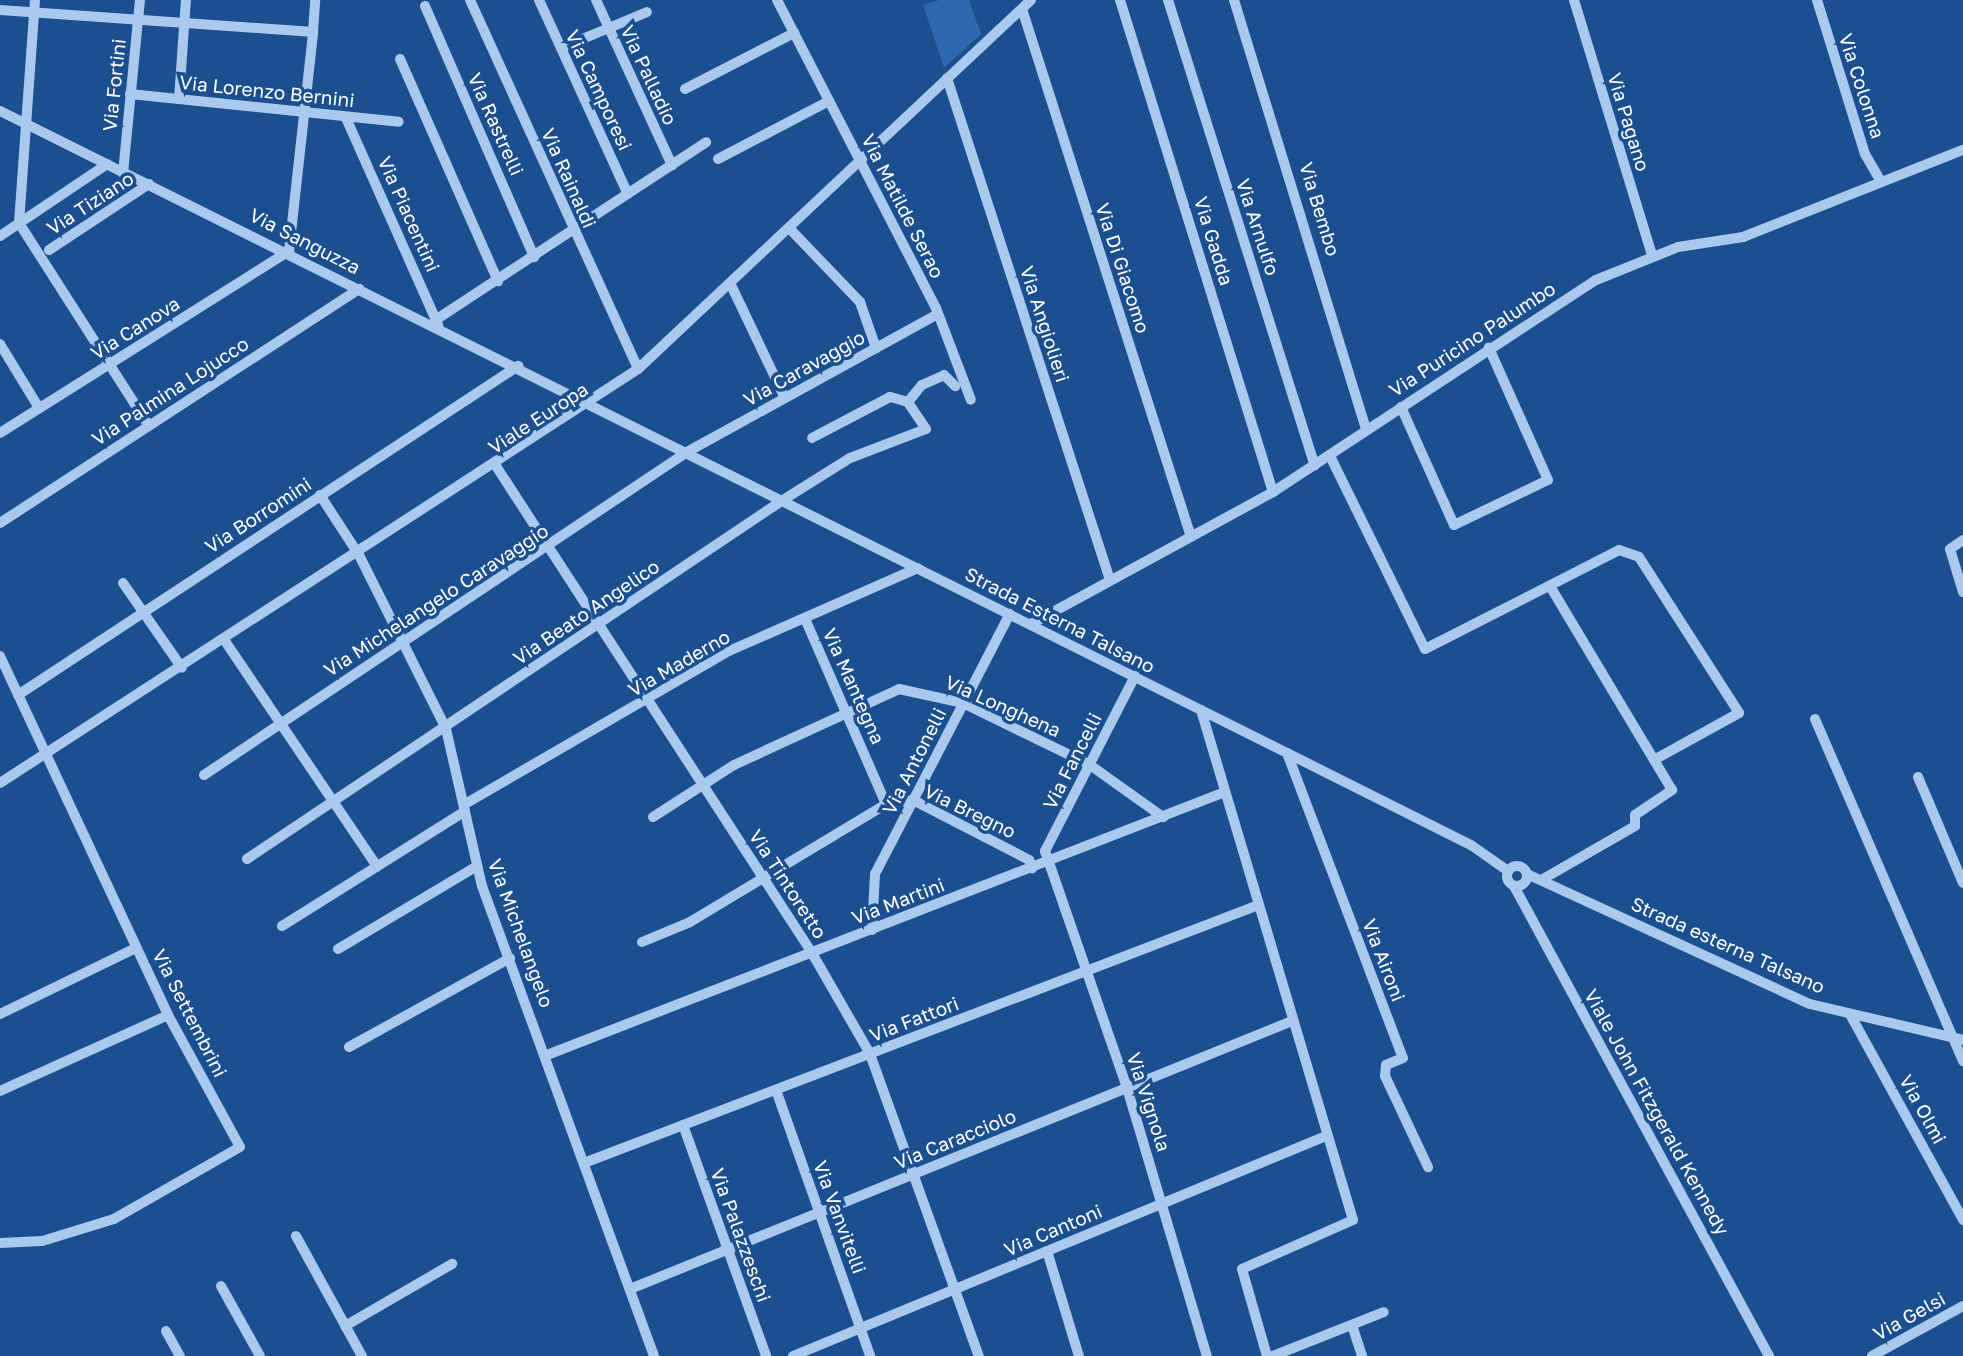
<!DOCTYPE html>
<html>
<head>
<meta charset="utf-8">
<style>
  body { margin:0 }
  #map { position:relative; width:1963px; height:1356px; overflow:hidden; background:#1b4f8f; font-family:"Golos Text",sans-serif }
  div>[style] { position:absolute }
  .green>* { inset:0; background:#2e69ad }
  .minor>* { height:10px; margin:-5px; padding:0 5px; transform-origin:5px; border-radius:5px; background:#a9c9ee }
  .minor>.ring { margin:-5px; padding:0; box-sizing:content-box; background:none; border:10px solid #a9c9ee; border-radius:50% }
  span { translate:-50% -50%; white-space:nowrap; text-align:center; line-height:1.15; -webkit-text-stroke:7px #1b4f8f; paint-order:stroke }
  .street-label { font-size:19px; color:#fff }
</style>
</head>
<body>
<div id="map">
  <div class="green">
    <i style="clip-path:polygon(939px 0,969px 0,981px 34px,944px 68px,923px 5px)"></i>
  </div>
  <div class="minor">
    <i style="left:35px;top:0;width:224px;rotate:94.1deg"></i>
    <i style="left:19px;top:223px;width:241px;rotate:57.4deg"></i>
    <i style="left:470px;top:0;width:405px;rotate:65.5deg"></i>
    <i style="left:539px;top:0;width:213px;rotate:65.4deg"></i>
    <i style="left:596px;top:0;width:182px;rotate:65.3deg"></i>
    <i style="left:777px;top:0;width:347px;rotate:62.7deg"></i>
    <i style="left:936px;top:308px;width:98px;rotate:69.2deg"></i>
    <i style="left:1120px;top:0;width:515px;rotate:72.73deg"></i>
    <i style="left:1168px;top:0;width:488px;rotate:72.5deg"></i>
    <i style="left:1234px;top:0;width:450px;rotate:72.9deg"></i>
    <i style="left:1574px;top:0;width:267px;rotate:73deg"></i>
    <i style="left:1817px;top:0;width:161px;rotate:72.7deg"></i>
    <i style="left:1865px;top:154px;width:30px;rotate:60deg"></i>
    <i style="left:425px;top:6px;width:274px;rotate:66.5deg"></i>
    <i style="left:1022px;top:9px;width:554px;rotate:72.25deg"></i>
    <i style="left:0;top:10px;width:314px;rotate:4deg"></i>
    <i style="left:313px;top:32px;width:32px;rotate:-86deg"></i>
    <i style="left:561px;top:48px;width:93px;rotate:-22.7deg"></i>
    <i style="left:400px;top:59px;width:243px;rotate:66.2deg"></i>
    <i style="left:947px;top:78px;width:528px;rotate:72.01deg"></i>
    <i style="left:685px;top:89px;width:123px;rotate:-27.2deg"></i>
    <i style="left:130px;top:94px;width:270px;rotate:5.9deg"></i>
    <i style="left:179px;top:99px;width:99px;rotate:-86deg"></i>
    <i style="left:0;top:111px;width:1438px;rotate:26.51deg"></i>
    <i style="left:1287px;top:753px;width:206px;rotate:26.6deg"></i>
    <i style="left:1471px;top:845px;width:45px;rotate:35.1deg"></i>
    <i style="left:346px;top:118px;width:227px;rotate:66deg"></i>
    <i style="left:718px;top:159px;width:125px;rotate:-27.6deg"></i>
    <i style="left:123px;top:173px;width:174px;rotate:-84.4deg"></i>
    <i style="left:791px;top:230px;width:100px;rotate:46.2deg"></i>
    <i style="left:860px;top:302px;width:49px;rotate:70.8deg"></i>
    <i style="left:0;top:236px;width:129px;rotate:-33.9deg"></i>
    <i style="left:49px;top:250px;width:120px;rotate:-33.4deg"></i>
    <i style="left:731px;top:285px;width:125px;rotate:64.5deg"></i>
    <i style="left:437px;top:319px;width:322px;rotate:-33.3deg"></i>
    <i style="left:0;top:344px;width:75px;rotate:58.6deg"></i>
    <i style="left:908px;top:402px;width:22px;rotate:-51deg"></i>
    <i style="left:922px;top:385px;width:24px;rotate:-24deg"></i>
    <i style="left:944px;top:375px;width:16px;rotate:45deg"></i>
    <i style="left:1401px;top:407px;width:129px;rotate:65.8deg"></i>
    <i style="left:1454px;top:525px;width:104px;rotate:-25.6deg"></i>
    <i style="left:1548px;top:480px;width:145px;rotate:-114.1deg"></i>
    <i style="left:0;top:433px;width:342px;rotate:-32.2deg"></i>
    <i style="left:289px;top:251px;width:220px;rotate:-83.7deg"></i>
    <i style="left:1330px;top:456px;width:215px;rotate:63.8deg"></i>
    <i style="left:1425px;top:649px;width:218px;rotate:-27deg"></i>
    <i style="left:1619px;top:550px;width:21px;rotate:19deg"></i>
    <i style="left:1639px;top:557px;width:185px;rotate:57.3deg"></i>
    <i style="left:1739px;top:713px;width:97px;rotate:151.1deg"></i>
    <i style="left:496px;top:466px;width:581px;rotate:57.02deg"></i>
    <i style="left:812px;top:953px;width:116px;rotate:60.1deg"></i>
    <i style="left:870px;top:1054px;width:321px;rotate:70.2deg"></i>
    <i style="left:320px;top:495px;width:72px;rotate:57deg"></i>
    <i style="left:359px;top:555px;width:195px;rotate:63.4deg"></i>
    <i style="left:446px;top:729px;width:161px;rotate:77.1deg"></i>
    <i style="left:482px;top:886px;width:500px;rotate:69.9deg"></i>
    <i style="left:0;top:523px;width:429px;rotate:-33.1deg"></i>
    <i style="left:1963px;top:540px;width:16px;rotate:145deg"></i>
    <i style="left:1950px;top:549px;width:45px;rotate:73.2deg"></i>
    <i style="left:123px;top:583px;width:103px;rotate:55.2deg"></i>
    <i style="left:806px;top:621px;width:200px;rotate:66.4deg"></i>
    <i style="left:1031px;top:624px;width:276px;rotate:-28.6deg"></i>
    <i style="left:1273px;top:492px;width:386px;rotate:-33.3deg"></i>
    <i style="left:1596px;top:280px;width:88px;rotate:-21.9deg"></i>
    <i style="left:1678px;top:247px;width:66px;rotate:-8.7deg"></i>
    <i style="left:1743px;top:237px;width:237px;rotate:-21.6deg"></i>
    <i style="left:225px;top:641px;width:272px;rotate:56deg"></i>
    <i style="left:0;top:656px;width:396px;rotate:64.9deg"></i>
    <i style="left:168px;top:1015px;width:150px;rotate:61.4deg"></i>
    <i style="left:240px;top:1147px;width:145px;rotate:150.3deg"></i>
    <i style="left:114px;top:1219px;width:75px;rotate:163deg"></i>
    <i style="left:42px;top:1241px;width:42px;rotate:177.3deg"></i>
    <i style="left:1135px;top:676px;width:197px;rotate:117.2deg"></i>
    <i style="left:1045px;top:851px;width:251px;rotate:70.9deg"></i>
    <i style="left:1127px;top:1088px;width:280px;rotate:73.4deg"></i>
    <i style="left:18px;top:695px;width:599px;rotate:-33.34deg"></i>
    <i style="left:1201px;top:710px;width:532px;rotate:73.4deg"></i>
    <i style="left:1353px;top:1220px;width:121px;rotate:156.2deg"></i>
    <i style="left:1242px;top:1269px;width:91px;rotate:74deg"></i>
    <i style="left:1815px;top:719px;width:373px;rotate:66.6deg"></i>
    <i style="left:1287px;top:753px;width:326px;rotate:69.2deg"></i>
    <i style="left:1403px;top:1058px;width:18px;rotate:158deg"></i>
    <i style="left:1386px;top:1065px;width:11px;rotate:95deg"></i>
    <i style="left:1385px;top:1076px;width:101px;rotate:64.7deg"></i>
    <i style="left:204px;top:775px;width:581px;rotate:-33.77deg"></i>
    <i style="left:687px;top:452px;width:286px;rotate:-28.8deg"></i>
    <i style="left:1918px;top:777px;width:115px;rotate:67deg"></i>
    <i style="left:0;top:783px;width:761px;rotate:-32.98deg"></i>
    <i style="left:638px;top:369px;width:539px;rotate:-43.2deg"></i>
    <i style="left:465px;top:804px;width:305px;rotate:-30.1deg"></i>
    <i style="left:729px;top:651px;width:206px;rotate:-23.7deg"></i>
    <i style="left:653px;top:817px;width:96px;rotate:-32.7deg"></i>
    <i style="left:734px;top:765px;width:182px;rotate:-24.7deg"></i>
    <i style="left:899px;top:689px;width:66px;rotate:12.3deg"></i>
    <i style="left:963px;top:703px;width:141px;rotate:26deg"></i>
    <i style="left:1090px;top:765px;width:90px;rotate:35.5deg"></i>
    <i style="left:247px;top:859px;width:645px;rotate:-33.81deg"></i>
    <i style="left:783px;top:500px;width:79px;rotate:-32.1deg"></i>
    <i style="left:850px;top:458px;width:81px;rotate:-20.9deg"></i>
    <i style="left:926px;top:429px;width:32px;rotate:-124deg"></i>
    <i style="left:908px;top:402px;width:19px;rotate:-164deg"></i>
    <i style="left:890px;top:397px;width:88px;rotate:152.3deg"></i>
    <i class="ring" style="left:1507px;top:866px;width:10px;height:10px"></i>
    <i style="left:1527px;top:874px;width:311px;rotate:24.7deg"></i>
    <i style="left:1810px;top:1004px;width:157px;rotate:13.2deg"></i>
    <i style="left:1543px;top:879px;width:106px;rotate:-29.9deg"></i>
    <i style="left:1635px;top:826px;width:11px;rotate:-90deg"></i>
    <i style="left:1635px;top:815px;width:45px;rotate:-34deg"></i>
    <i style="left:1672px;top:790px;width:235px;rotate:-120.9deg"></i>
    <i style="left:1514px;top:886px;width:535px;rotate:61.52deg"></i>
    <i style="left:282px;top:926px;width:216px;rotate:-32.1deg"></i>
    <i style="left:872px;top:930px;width:56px;rotate:-86.9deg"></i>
    <i style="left:875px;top:874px;width:293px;rotate:-62.6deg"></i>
    <i style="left:642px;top:942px;width:52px;rotate:-22.6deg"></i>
    <i style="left:690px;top:922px;width:229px;rotate:-31deg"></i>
    <i style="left:886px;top:804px;width:27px;rotate:-8deg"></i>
    <i style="left:913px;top:800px;width:131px;rotate:27.3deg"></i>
    <i style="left:1029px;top:860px;width:9px;rotate:69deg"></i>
    <i style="left:338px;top:949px;width:162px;rotate:-30.8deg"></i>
    <i style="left:0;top:1014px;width:151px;rotate:-25.9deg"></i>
    <i style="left:1851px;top:1016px;width:233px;rotate:61.2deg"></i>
    <i style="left:349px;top:1047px;width:184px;rotate:-28.9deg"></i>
    <i style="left:547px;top:1055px;width:724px;rotate:-21.21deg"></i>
    <i style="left:776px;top:1090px;width:282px;rotate:70.5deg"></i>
    <i style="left:0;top:1091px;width:184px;rotate:-24.3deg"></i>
    <i style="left:683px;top:1125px;width:245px;rotate:70.2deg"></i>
    <i style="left:584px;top:1163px;width:719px;rotate:-20.93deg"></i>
    <i style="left:296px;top:1236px;width:137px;rotate:61.2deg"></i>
    <i style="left:1047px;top:1251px;width:110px;rotate:73.1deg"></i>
    <i style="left:221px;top:1286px;width:80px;rotate:60.9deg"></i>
    <i style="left:630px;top:1289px;width:714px;rotate:-22.04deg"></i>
    <i style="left:1352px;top:1325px;width:33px;rotate:72deg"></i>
    <i style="left:345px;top:1326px;width:124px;rotate:-30.1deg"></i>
    <i style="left:166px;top:1331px;width:29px;rotate:61deg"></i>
    <i style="left:793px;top:1356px;width:577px;rotate:-22.43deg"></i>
    <i style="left:1273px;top:1356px;width:119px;rotate:-21.6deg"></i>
    <i style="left:1872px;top:1356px;width:104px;rotate:-28.8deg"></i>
  </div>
  <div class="street-label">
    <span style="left:649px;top:75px;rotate:65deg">Via Palladio</span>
    <span style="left:114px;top:85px;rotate:-84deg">Via Fortini</span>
    <span style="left:1862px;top:86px;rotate:72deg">Via Colonna</span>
    <span style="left:599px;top:90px;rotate:65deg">Via Camporesi</span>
    <span style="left:267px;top:91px;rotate:6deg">Via Lorenzo Bernini</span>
    <span style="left:1629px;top:122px;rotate:73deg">Via Pagano</span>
    <span style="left:496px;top:124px;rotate:66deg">Via Rastrelli</span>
    <span style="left:569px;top:178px;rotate:66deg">Via Rainaldi</span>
    <span style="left:90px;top:203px;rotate:-33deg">Via Tiziano</span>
    <span style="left:903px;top:206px;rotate:63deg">Via Matilde Serao</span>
    <span style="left:1320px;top:209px;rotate:73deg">Via Bembo</span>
    <span style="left:409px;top:214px;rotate:66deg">Via Piacentini</span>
    <span style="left:1258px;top:227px;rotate:72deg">Via Arnulfo</span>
    <span style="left:305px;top:241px;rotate:27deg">Via Sanguzza</span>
    <span style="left:1214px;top:241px;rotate:73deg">Via Gadda</span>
    <span style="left:1123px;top:268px;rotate:72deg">Via Di Giacomo</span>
    <span style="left:1045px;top:324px;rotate:72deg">Via Angiolieri</span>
    <span style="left:135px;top:328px;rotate:-32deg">Via Canova</span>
    <span style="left:1472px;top:339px;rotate:-33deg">Via Puricino Palumbo</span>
    <span style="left:804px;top:368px;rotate:-29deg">Via Caravaggio</span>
    <span style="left:170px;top:391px;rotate:-33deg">Via Palmina Lojucco</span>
    <span style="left:538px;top:418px;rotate:-33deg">Viale Europa</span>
    <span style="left:258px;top:515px;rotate:-33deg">Via Borromini</span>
    <span style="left:436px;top:600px;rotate:-33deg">Via Michelangelo Caravaggio</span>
    <span style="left:586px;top:612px;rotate:-34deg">Via Beato Angelico</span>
    <span style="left:1060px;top:620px;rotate:27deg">Strada Esterna Talsano</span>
    <span style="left:679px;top:663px;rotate:-30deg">Via Maderno</span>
    <span style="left:854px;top:686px;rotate:66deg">Via Mantegna</span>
    <span style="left:1003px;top:706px;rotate:24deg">Via Longhena</span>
    <span style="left:914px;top:761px;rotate:-63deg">Via Antonelli</span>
    <span style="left:1072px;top:761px;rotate:-63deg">Via Fancelli</span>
    <span style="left:970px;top:811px;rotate:26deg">Via Bregno</span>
    <span style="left:788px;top:884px;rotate:57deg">Via Tintoretto</span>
    <span style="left:898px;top:901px;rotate:-21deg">Via Martini</span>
    <span style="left:521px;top:933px;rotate:70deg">Via Michelangelo</span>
    <span style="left:1728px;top:945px;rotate:24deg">Strada esterna Talsano</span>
    <span style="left:1384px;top:960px;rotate:69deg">Via Aironi</span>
    <span style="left:190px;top:1013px;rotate:63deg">Via Settembrini</span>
    <span style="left:914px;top:1019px;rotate:-21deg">Via Fattori</span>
    <span style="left:1149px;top:1102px;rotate:72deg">Via Vignola</span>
    <span style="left:1923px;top:1109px;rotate:61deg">Via Olmi</span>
    <span style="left:1657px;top:1112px;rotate:61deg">Viale John Fitzgerald Kennedy</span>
    <span style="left:955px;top:1139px;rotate:-22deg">Via Caracciolo</span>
    <span style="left:840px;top:1217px;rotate:70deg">Via Vanvitelli</span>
    <span style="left:1053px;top:1230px;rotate:-23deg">Via Cantoni</span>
    <span style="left:741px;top:1235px;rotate:70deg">Via Palazzeschi</span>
    <span style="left:1909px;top:1316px;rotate:-29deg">Via Gelsi</span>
  </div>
</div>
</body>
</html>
